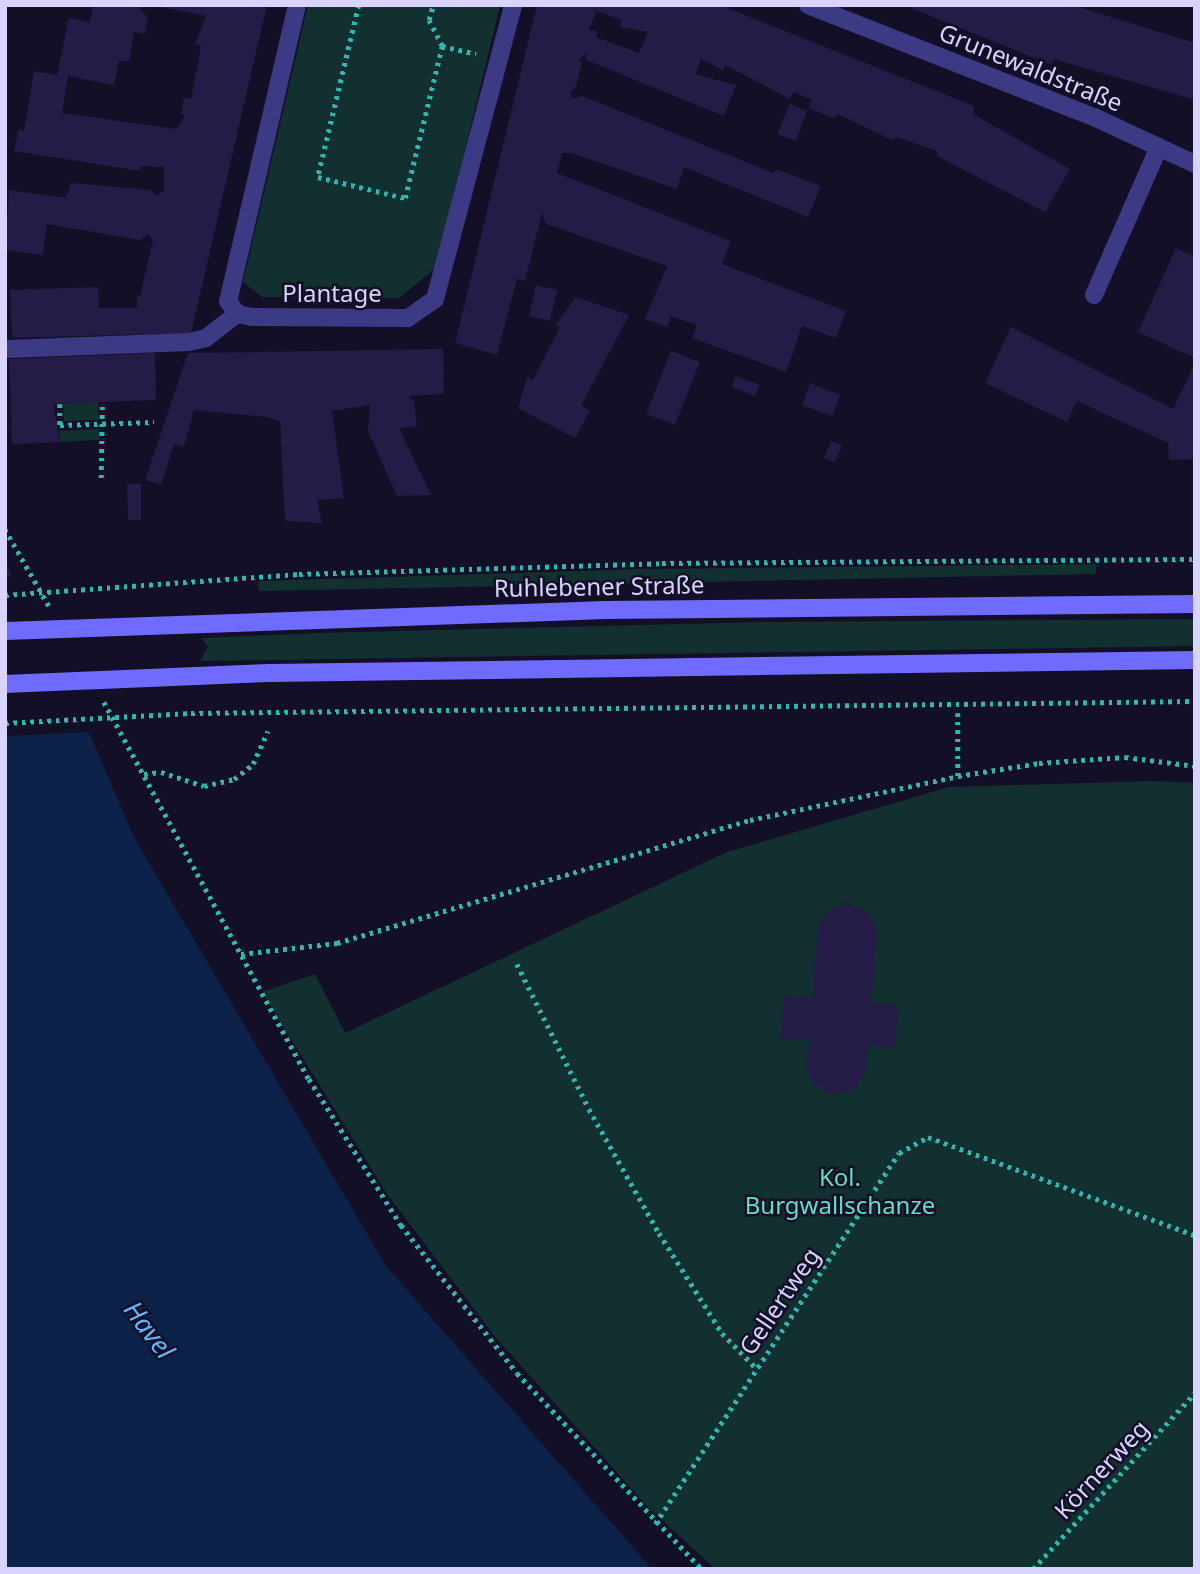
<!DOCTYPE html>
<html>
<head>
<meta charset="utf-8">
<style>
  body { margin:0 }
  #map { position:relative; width:1200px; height:1574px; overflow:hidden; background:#130f26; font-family:"Noto Sans",sans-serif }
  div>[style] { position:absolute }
  .green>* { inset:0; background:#12302f }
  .water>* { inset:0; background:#0c2248 }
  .pier>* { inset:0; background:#130f26 }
  .building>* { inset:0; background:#241b47 }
  .path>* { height:4.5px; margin-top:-2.25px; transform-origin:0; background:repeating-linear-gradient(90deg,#2fb8b0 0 3.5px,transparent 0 8.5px) }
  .service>* { height:18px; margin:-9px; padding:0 9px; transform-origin:9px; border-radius:9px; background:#3d3a85 }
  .minor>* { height:18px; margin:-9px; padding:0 9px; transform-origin:9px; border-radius:9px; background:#3d3a85 }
  .secondary>* { height:18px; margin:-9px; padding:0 9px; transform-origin:9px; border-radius:9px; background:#6f6bff }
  span { translate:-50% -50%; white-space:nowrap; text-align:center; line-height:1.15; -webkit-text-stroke:5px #130f26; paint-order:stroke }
  .street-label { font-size:24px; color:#d9d4ff }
  .park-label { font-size:24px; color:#5fe0c0 }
  .water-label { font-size:26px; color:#62b6ff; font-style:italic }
  .frame { position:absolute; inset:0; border:7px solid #d9d4ff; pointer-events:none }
</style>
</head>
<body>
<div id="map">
  <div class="green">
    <i style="clip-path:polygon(308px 5px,500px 5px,437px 267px,399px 298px,262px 297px,243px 282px)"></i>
    <i style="clip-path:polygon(98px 402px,99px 420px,64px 421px,63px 404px)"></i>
    <i style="clip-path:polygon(99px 429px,100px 440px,60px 442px,59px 431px)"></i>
    <i style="clip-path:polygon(1096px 564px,1096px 574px,259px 591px,258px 581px,642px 569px)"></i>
    <i style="clip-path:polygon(1195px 619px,1195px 646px,200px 661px,208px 647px,201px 638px,320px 633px,763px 622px)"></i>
    <i style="clip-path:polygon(1155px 781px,1195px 783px,1195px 1569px,715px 1569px,647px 1506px,496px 1338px,387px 1194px,262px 992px,315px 974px,345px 1033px,727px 852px,949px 787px)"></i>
  </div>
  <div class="water">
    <i style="clip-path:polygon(5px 559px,40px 650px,92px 739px,135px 839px,386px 1266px,652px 1569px,5px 1569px)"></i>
  </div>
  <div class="pier">
    <i style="clip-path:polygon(15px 576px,43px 648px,91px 732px,5px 736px,5px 577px)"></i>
  </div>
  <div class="building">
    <i style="clip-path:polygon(93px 5px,142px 5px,140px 10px,148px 17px,145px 34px,134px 32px,129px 61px,119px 61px,114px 85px,68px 76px,62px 113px,177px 129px,185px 116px,181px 114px,184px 98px,191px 99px,201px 46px,195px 44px,206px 16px,151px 5px,267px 5px,191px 333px,12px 338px,10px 290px,98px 287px,99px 308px,137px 308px,137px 295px,140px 296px,153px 240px,148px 234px,140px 240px,47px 224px,43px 255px,5px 250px,9px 190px,66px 198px,71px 183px,151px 190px,157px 196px,164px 190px,164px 167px,141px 166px,140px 171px,14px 151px,18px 130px,24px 131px,34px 71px,57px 75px,69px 18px,90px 22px)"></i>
    <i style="clip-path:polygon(evenodd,537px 5px,720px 5px,974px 106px,973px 114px,1070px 169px,1045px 212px,937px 156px,937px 151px,896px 137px,894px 141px,837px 114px,834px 118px,809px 108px,812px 100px,794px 92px,790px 99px,725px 65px,723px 70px,701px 59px,695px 74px,736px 85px,724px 116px,586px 60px,587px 52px,578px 62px,582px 62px,576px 86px,570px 93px,573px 99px,582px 96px,773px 173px,776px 169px,821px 186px,808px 217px,684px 167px,677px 189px,571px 153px,562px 153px,557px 173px,731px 241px,722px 264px,846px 311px,836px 338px,802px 326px,786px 372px,692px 338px,697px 325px,671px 316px,667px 327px,645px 319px,667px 266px,546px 224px,542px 213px,525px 281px,517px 279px,497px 355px,455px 343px,537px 5px,597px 11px,622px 20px,620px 27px,648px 32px,639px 53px,596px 37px,597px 32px,589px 29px,597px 11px)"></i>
    <i style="clip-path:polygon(904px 5px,1072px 5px,1195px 43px,1195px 100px,1054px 59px,1052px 65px)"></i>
    <i style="clip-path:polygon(790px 104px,807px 111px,796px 141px,777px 134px)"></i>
    <i style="clip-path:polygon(1176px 248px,1195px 257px,1195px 358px,1138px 332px)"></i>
    <i style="clip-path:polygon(536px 285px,557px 290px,550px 321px,529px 316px)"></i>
    <i style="clip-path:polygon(576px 297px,629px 315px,581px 406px,590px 411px,575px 438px,518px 408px,527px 377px,533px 380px,560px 327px,555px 325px)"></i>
    <i style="clip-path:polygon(1011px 327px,1173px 409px,1195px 363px,1195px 459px,1169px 460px,1168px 443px,1077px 401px,1067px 422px,985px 383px)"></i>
    <i style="clip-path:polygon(443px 349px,444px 394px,408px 396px,414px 401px,417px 426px,399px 428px,431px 495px,397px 496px,368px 431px,370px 405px,332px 411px,344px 498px,317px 500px,322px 523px,285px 521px,280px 421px,267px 417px,194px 410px,184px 447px,174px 444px,161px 485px,145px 480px,188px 353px)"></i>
    <i style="clip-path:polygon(671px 351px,700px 362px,675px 425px,646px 414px)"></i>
    <i style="clip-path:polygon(155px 353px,156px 400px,53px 404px,60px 442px,12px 444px,9px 359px)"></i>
    <i style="clip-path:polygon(736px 376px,760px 385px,755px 396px,732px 387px)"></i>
    <i style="clip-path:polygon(810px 383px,840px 395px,832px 416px,802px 405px)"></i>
    <i style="clip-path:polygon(831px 441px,842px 445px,835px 462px,824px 458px)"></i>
    <i style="clip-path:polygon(127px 484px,141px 484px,141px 520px,128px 520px)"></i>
    <i style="clip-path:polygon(847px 903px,868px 912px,877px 931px,871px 1003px,898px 1005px,895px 1047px,868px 1045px,866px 1073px,854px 1089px,834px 1095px,814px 1085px,806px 1068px,809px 1040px,780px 1038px,784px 996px,812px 998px,818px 926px,828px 910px)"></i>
  </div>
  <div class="path">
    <i style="left:359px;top:5px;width:177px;rotate:103.4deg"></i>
    <i style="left:318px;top:177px;width:89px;rotate:13.6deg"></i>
    <i style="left:405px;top:198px;width:156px;rotate:-76.3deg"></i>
    <i style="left:442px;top:46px;width:29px;rotate:-117deg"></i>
    <i style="left:429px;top:20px;width:16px;rotate:-75deg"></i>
    <i style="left:442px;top:46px;width:35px;rotate:13deg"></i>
    <i style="left:60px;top:404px;width:21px;rotate:90deg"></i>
    <i style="left:60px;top:425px;width:94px;rotate:-1.8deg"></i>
    <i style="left:101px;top:478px;width:76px;rotate:-89.2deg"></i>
    <i style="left:5px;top:529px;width:89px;rotate:60.3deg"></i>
    <i style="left:5px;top:595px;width:295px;rotate:-4.1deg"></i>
    <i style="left:299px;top:574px;width:363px;rotate:-1.7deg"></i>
    <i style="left:662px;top:563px;width:533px;rotate:-0.43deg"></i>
    <i style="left:104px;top:702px;width:429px;rotate:61.5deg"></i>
    <i style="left:309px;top:1079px;width:173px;rotate:57.8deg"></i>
    <i style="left:401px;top:1225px;width:188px;rotate:51.9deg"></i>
    <i style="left:517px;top:1373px;width:270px;rotate:46.7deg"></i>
    <i style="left:958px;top:713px;width:63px;rotate:90deg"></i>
    <i style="left:5px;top:723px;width:186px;rotate:-3.1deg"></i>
    <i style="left:191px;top:713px;width:1004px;rotate:-0.68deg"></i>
    <i style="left:144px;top:774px;width:17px;rotate:-7deg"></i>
    <i style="left:161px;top:772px;width:45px;rotate:18deg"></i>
    <i style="left:204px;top:786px;width:31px;rotate:-13deg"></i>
    <i style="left:234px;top:779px;width:24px;rotate:-38deg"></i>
    <i style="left:253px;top:764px;width:36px;rotate:-66deg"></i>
    <i style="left:241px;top:954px;width:97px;rotate:-6.5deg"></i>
    <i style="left:337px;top:943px;width:431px;rotate:-16.6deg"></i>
    <i style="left:750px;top:820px;width:213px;rotate:-11.9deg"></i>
    <i style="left:958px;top:776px;width:82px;rotate:-9.1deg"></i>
    <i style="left:1039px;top:763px;width:86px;rotate:-4deg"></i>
    <i style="left:1125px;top:757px;width:71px;rotate:7.3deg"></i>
    <i style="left:517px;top:964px;width:162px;rotate:63.6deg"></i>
    <i style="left:589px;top:1109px;width:142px;rotate:60.6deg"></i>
    <i style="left:659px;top:1233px;width:118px;rotate:57.8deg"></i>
    <i style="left:722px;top:1333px;width:49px;rotate:45.8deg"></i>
    <i style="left:655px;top:1524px;width:444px;rotate:-56.7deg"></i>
    <i style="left:899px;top:1153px;width:33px;rotate:-29deg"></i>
    <i style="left:928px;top:1137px;width:284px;rotate:20.2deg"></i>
    <i style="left:1033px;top:1569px;width:239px;rotate:-47.4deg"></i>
  </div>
  <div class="service">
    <i style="left:1094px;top:295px;width:162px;rotate:-66.3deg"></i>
    <i style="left:8px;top:349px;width:181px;rotate:-2.2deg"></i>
    <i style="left:189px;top:342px;width:17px;rotate:-13deg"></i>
    <i style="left:206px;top:338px;width:39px;rotate:-38deg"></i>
  </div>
  <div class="minor">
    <i style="left:297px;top:5px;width:304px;rotate:103.1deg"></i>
    <i style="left:228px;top:301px;width:16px;rotate:55deg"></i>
    <i style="left:237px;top:314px;width:15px;rotate:11deg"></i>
    <i style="left:252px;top:317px;width:156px;rotate:0.4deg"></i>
    <i style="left:408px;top:318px;width:33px;rotate:-35deg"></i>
    <i style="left:435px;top:299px;width:304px;rotate:-75.1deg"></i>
    <i style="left:808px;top:5px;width:307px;rotate:21.4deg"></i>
    <i style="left:1094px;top:117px;width:111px;rotate:25deg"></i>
  </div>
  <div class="secondary">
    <i style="left:5px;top:631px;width:601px;rotate:-2deg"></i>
    <i style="left:606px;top:610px;width:589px;rotate:-0.58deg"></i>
    <i style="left:5px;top:684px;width:264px;rotate:-2.4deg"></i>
    <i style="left:269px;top:673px;width:926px;rotate:-0.8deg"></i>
  </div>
  <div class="street-label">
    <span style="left:1031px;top:67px;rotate:22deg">Grunewaldstraße</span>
    <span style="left:332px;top:293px">Plantage</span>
    <span style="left:599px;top:586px;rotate:-1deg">Ruhlebener Straße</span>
    <span style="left:779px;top:1301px;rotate:-56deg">Gellertweg</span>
    <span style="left:1101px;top:1469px;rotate:-47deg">Körnerweg</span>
  </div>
  <div class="park-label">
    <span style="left:840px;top:1191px">Kol.<br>Burgwallschanze</span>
  </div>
  <div class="water-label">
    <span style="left:149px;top:1330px;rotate:53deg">Havel</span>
  </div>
  <div class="frame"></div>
</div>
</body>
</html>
